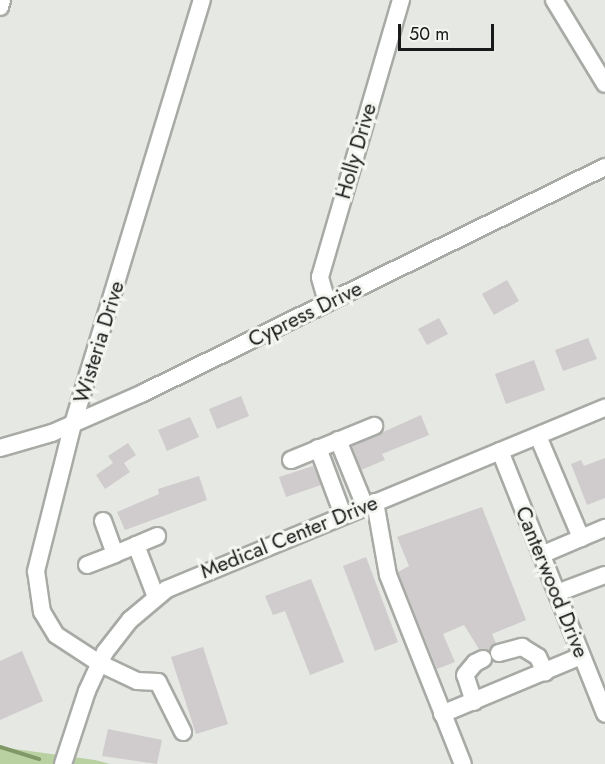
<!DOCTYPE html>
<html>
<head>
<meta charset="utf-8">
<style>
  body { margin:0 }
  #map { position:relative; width:605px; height:764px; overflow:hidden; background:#e6e8e4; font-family:Jost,sans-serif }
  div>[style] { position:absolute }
  .green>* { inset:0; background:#b9d1a1 }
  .stream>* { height:4px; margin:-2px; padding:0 2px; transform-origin:2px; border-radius:2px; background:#7f9865 }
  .building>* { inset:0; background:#d0cbcd }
  .roads { filter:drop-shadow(2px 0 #a7aaa5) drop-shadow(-2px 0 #a7aaa5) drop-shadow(0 2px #a7aaa5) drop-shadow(0 -2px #a7aaa5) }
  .minor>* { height:16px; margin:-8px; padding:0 8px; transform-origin:8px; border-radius:8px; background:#fff }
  span { translate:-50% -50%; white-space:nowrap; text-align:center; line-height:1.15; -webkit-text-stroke:6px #f3f6f1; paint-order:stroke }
  .street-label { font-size:21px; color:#181918 }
  .scale { position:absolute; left:398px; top:24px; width:96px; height:27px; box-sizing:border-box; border:3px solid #181918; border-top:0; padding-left:8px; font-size:18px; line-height:21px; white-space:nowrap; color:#181918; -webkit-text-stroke:4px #f3f6f1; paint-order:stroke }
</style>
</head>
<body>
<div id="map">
  <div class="green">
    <i style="clip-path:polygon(0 747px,95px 760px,110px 764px,0 764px)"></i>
  </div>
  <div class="stream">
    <i style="left:0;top:747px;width:41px;rotate:17.1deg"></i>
  </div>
  <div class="building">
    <i style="clip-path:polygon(507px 280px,519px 301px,494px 315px,482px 294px)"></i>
    <i style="clip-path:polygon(439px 318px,448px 334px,427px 345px,418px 329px)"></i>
    <i style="clip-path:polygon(588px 338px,597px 359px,563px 371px,555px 350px)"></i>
    <i style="clip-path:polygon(534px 360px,545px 390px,506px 404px,495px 374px)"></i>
    <i style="clip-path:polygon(241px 396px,249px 416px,217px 429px,209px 409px)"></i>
    <i style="clip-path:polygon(421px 415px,429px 435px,382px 454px,385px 460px,361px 470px,352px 446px)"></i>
    <i style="clip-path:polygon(190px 417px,199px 437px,167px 451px,158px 430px)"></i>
    <i style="clip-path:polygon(128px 443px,136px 455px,124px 463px,130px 472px,105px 489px,96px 475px,113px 463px,108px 456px)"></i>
    <i style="clip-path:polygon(605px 458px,605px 498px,587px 505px,571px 464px,581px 460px,584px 466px)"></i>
    <i style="clip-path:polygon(313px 466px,321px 485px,286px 497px,279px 477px)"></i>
    <i style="clip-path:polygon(199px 476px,207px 500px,125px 530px,117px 512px,159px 494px,158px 489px)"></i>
    <i style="clip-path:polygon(482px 507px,526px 620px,492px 634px,496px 643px,489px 650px,479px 649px,464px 625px,443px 634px,455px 662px,437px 669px,398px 572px,409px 566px,397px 537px)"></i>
    <i style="clip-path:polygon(366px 557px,398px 642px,375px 651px,343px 566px)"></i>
    <i style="clip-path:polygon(311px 579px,344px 662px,310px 675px,285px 611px,273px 615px,265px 596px)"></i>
    <i style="clip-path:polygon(203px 647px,228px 724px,196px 734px,171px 657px)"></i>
    <i style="clip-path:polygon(22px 651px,43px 701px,0 720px,0 661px)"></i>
    <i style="clip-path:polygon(108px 729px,162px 740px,157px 764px,102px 756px)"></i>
  </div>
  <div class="roads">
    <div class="minor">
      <i style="left:554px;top:0;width:98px;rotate:58.7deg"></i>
      <i style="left:0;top:7px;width:7px;rotate:-74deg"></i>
      <i style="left:327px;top:302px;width:26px;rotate:-106deg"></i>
      <i style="left:320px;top:277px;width:289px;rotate:-73.7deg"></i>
      <i style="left:538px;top:436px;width:111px;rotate:67.1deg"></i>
      <i style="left:581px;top:538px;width:43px;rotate:157deg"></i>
      <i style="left:338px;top:440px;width:71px;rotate:67.8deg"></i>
      <i style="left:0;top:448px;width:54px;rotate:-16.1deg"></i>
      <i style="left:52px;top:433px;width:99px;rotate:-23.7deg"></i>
      <i style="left:143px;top:393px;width:514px;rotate:-26.07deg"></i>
      <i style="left:318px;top:448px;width:72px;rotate:69.5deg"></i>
      <i style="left:500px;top:451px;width:283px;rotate:68.2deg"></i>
      <i style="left:291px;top:460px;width:90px;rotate:-22.3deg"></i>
      <i style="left:375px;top:502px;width:74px;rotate:79.9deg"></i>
      <i style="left:388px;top:575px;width:203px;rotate:68.4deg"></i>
      <i style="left:103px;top:521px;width:35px;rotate:70deg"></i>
      <i style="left:115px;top:554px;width:23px;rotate:-23deg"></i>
      <i style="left:136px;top:545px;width:56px;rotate:69deg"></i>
      <i style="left:581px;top:538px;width:26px;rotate:-23deg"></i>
      <i style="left:136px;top:545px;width:23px;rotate:-23deg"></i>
      <i style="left:87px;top:565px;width:30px;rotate:-21deg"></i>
      <i style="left:557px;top:593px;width:51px;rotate:-20.6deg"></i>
      <i style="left:499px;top:653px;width:24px;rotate:-15deg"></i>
      <i style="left:522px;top:647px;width:19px;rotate:32deg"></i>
      <i style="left:538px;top:657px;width:17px;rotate:65deg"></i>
      <i style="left:474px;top:702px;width:28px;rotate:-108deg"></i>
      <i style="left:465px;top:675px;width:16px;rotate:-50deg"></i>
      <i style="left:475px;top:663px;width:9px;rotate:-27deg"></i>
      <i style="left:442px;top:714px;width:151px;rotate:-22.6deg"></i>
      <i style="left:183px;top:732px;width:56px;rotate:-116.6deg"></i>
      <i style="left:158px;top:682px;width:21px;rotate:-177deg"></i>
      <i style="left:137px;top:681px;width:42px;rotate:-154.7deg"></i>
      <i style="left:99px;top:663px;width:51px;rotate:-146.9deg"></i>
      <i style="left:56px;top:635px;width:27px;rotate:-121deg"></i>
      <i style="left:42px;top:612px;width:41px;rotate:-98.3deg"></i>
      <i style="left:36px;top:571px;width:152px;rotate:-75.9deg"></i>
      <i style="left:73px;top:424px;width:443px;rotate:-73.1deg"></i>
      <i style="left:63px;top:764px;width:77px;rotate:-71.8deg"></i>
      <i style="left:87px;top:691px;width:43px;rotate:-65.2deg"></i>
      <i style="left:105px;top:652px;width:41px;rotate:-52deg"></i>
      <i style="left:130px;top:620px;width:48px;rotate:-40deg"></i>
      <i style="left:167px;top:589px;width:474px;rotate:-22.5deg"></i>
    </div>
  </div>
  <div class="street-label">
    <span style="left:356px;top:151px;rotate:-74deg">Holly Drive</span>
    <span style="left:305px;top:314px;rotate:-26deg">Cypress Drive</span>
    <span style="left:99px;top:342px;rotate:-73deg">Wisteria Drive</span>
    <span style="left:289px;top:537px;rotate:-22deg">Medical Center Drive</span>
    <span style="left:552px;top:582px;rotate:68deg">Canterwood Drive</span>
  </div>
  <div class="scale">50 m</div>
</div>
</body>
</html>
